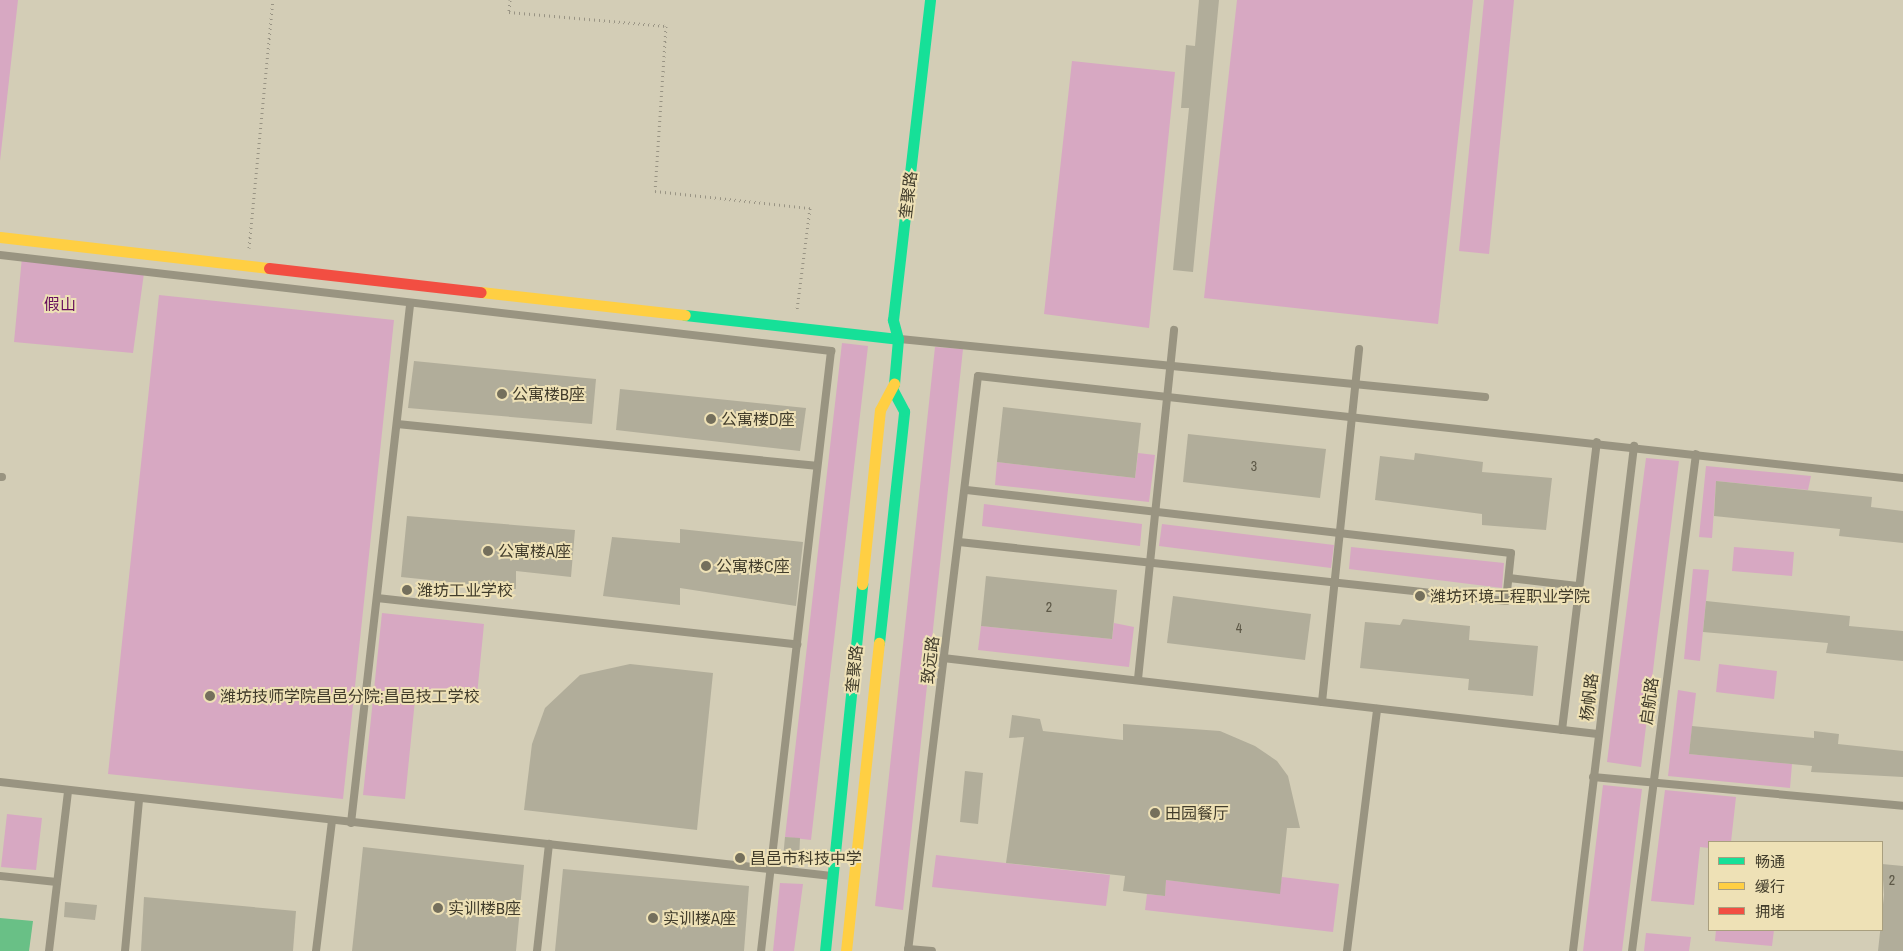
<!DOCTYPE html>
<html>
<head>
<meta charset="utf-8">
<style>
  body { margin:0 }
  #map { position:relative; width:1903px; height:951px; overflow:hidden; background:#d3cdb6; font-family:"Archivo Narrow","Noto Sans SC",sans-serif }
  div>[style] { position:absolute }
  .green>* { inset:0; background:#d7a8c2 }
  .water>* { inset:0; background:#69c086 }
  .building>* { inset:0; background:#b1ad9a }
  .path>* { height:3px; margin-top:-1.5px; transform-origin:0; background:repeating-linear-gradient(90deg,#999484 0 1px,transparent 0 5px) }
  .lane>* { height:8px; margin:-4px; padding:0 4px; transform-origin:4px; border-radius:4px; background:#999481 }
  .fast>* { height:11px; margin:-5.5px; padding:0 5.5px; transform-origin:5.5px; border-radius:5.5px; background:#16e098 }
  .slow>* { height:11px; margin:-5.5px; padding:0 5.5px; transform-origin:5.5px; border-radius:5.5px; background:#ffcf43 }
  .jam>* { height:11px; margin:-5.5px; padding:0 5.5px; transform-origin:5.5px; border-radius:5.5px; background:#f24e42 }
  .dots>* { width:14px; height:14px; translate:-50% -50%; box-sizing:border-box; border:2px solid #eee1b6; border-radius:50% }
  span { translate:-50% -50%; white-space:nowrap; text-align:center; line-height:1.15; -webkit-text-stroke:4px #eee1b6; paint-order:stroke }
  .number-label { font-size:14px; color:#5d5847 }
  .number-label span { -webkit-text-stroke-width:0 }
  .street-label { font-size:16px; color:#413c2b }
  .park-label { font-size:16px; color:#670e5d }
  .poi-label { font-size:16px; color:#413c2b }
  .left { translate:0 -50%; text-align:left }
  .legend { position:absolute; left:1708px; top:841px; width:175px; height:90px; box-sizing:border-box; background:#eee1b6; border:1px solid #a99f7e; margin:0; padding:6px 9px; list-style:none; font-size:15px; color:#413c2b }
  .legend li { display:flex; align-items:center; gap:10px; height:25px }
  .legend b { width:25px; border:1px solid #a99f7e }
</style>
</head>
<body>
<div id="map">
  <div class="green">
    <i style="clip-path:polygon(0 0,18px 0,0 161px)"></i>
    <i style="clip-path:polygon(1237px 0,1473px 0,1438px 324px,1204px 298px)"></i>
    <i style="clip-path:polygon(1484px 0,1514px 0,1489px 254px,1459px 251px)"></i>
    <i style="clip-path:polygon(1072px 61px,1175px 72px,1149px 328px,1044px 314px)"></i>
    <i style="clip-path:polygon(22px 257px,144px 273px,133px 353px,14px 342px)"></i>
    <i style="clip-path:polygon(159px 295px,394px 320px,343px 799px,108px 774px)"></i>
    <i style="clip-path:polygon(842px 343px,868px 346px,811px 840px,785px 837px)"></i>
    <i style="clip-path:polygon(935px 347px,963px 349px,903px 910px,875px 906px)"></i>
    <i style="clip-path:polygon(1138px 453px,1155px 455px,1149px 502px,995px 485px,997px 462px,1135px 478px)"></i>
    <i style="clip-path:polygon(1646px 458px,1679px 461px,1641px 767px,1607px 762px)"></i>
    <i style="clip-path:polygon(1706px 466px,1811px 476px,1808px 490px,1716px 481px,1712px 538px,1699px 537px)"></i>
    <i style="clip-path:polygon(984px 504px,1142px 524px,1140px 546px,982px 526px)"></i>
    <i style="clip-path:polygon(1162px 524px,1334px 545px,1331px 568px,1159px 546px)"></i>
    <i style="clip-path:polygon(1351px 547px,1504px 563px,1502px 588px,1349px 569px)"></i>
    <i style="clip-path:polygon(1734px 547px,1794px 552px,1792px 576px,1732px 571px)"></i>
    <i style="clip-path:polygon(1693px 569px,1709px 570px,1700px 661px,1684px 659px)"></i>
    <i style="clip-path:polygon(382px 613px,484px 624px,477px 695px,416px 690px,405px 799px,363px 795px)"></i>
    <i style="clip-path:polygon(1114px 623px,1134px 627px,1129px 667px,978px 650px,981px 626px,1112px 639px)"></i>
    <i style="clip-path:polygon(1719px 664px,1777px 671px,1774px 699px,1716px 692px)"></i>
    <i style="clip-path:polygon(1678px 690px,1696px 693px,1689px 754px,1792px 764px,1790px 788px,1668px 776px)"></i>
    <i style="clip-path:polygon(1603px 785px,1642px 789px,1622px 951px,1583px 951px)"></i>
    <i style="clip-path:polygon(1665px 790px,1736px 797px,1731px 842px,1709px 842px,1709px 848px,1700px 847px,1694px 905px,1651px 901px)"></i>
    <i style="clip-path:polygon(7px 814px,42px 818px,36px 870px,1px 867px)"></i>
    <i style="clip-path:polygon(936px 855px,1110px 875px,1106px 906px,932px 887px)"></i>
    <i style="clip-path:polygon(1282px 877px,1339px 884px,1333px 932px,1145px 910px,1147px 894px,1165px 896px,1166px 880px,1279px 893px)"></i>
    <i style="clip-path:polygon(780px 883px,803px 884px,794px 951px,773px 951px)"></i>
    <i style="clip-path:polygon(1716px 930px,1774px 930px,1772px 946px,1715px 941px)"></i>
    <i style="clip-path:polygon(1646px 933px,1691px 937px,1689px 951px,1644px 951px)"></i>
  </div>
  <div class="water">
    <i style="clip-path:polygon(0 918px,33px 921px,29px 951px,0 951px)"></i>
  </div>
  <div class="building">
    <i style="clip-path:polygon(1199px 0,1219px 0,1193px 272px,1173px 270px,1189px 108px,1181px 108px,1186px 45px,1195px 46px)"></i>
    <i style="clip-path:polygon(414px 361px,596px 379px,592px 424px,408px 408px)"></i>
    <i style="clip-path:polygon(620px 389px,806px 408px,800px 451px,616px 430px)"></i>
    <i style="clip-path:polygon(1003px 407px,1141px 423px,1135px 478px,997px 462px)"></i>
    <i style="clip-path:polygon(1188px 434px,1326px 449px,1320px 498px,1183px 482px)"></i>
    <i style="clip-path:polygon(1415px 453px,1483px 462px,1482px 472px,1552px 478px,1546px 530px,1482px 525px,1482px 514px,1375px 500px,1380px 456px,1414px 460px)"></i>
    <i style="clip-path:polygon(1716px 481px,1872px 497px,1871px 507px,1903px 511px,1903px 543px,1839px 536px,1840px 529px,1714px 516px)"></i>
    <i style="clip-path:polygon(407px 516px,575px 530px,571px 577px,516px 571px,516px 589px,401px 577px)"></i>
    <i style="clip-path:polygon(680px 529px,803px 542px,796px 606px,680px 588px,680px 605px,603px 596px,612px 537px,680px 543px)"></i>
    <i style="clip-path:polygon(986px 576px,1117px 590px,1112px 639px,981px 626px)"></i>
    <i style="clip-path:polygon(1173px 596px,1311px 614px,1305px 660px,1167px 643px)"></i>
    <i style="clip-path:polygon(1706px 601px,1850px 616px,1849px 626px,1903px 631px,1903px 661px,1826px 653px,1828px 643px,1703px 632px)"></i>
    <i style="clip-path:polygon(1403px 619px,1470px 626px,1469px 640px,1538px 646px,1533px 696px,1468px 690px,1469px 679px,1360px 668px,1365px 622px,1400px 625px)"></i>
    <i style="clip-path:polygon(630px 664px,713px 673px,697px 830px,524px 810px,532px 744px,545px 708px,580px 675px)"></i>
    <i style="clip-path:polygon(1012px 715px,1040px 719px,1043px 731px,1123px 740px,1123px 724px,1220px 731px,1255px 746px,1277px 761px,1288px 776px,1300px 828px,1287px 828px,1280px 894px,1166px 880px,1165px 896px,1147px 894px,1123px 891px,1125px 876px,1006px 863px,1024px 737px,1009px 738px)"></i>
    <i style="clip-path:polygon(1692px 726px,1814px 738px,1814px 731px,1839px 734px,1838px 744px,1903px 751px,1903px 777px,1811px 772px,1812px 766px,1689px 754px)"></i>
    <i style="clip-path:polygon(965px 771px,983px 773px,978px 824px,960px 822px)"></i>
    <i style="clip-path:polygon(785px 837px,800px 838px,799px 860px,783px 858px)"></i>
    <i style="clip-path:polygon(363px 847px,524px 865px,516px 951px,352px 951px)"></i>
    <i style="clip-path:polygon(1882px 864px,1903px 866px,1903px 951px,1878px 951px,1884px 895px)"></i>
    <i style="clip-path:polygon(563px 869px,749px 886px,744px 951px,555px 951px)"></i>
    <i style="clip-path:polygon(144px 897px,296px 911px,293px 951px,141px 951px)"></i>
    <i style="clip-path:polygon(65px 902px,97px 905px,95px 920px,64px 917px)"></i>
  </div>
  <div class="path">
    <i style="left:510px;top:0;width:12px;rotate:95deg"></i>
    <i style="left:509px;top:12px;width:158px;rotate:5.1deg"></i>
    <i style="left:666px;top:26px;width:165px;rotate:93.8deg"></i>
    <i style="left:655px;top:191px;width:156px;rotate:6.3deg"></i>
    <i style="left:810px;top:208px;width:103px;rotate:97.3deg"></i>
    <i style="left:249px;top:248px;width:249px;rotate:-84.5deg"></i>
  </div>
  <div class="lane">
    <i style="left:0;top:255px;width:837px;rotate:6.59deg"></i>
    <i style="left:831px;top:351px;width:604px;rotate:96.65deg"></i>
    <i style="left:900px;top:339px;width:588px;rotate:5.66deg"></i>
    <i style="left:397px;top:424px;width:421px;rotate:5.7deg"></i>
    <i style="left:0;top:477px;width:2px"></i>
    <i style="left:959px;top:542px;width:550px;rotate:6.16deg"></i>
    <i style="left:1506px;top:601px;width:48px;rotate:-84.1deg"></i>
    <i style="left:1511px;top:553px;width:548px;rotate:-173.39deg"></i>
    <i style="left:1509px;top:578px;width:69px;rotate:6.6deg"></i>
    <i style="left:377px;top:598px;width:423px;rotate:6.3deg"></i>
    <i style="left:943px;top:658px;width:659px;rotate:6.62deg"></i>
    <i style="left:1138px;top:679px;width:351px;rotate:-84.1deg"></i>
    <i style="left:1322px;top:702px;width:355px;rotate:-84deg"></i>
    <i style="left:1562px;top:730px;width:290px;rotate:-83.1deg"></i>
    <i style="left:1593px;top:777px;width:311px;rotate:5.3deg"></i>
    <i style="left:0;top:782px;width:837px;rotate:6.45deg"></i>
    <i style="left:351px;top:823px;width:521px;rotate:-83.5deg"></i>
    <i style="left:0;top:876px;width:57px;rotate:6deg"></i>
    <i style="left:908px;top:949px;width:24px;rotate:5deg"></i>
    <i style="left:49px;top:951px;width:161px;rotate:-83.2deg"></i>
    <i style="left:125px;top:951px;width:153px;rotate:-84.7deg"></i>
    <i style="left:316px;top:951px;width:132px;rotate:-83deg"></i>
    <i style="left:537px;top:951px;width:108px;rotate:-83.6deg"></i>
    <i style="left:908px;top:951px;width:579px;rotate:-83.06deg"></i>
    <i style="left:978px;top:376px;width:931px;rotate:6.29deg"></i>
    <i style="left:1347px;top:951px;width:244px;rotate:-82.9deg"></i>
    <i style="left:1573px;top:951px;width:509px;rotate:-83.11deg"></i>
    <i style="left:1632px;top:951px;width:501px;rotate:-82.66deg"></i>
  </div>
  <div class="fast">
    <i style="left:685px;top:315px;width:214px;rotate:6.4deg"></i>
    <i style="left:894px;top:384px;width:45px;rotate:-84.9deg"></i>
    <i style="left:898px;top:339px;width:20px;rotate:-105deg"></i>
    <i style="left:893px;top:320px;width:322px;rotate:-83.4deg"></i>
    <i style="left:879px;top:643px;width:233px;rotate:-83.8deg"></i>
    <i style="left:904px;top:411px;width:24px;rotate:-118deg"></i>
    <i style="left:825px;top:951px;width:369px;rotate:-84.2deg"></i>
  </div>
  <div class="slow">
    <i style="left:0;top:237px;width:271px;rotate:6.6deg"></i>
    <i style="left:481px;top:292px;width:205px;rotate:6.4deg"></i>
    <i style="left:862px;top:584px;width:175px;rotate:-84.1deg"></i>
    <i style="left:880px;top:410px;width:30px;rotate:-62deg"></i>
    <i style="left:846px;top:951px;width:310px;rotate:-83.9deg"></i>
  </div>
  <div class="jam">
    <i style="left:269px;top:268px;width:213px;rotate:6.5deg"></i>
  </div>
  <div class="dots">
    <i style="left:502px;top:394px;background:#746f5c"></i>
    <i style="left:711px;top:419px;background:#746f5c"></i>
    <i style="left:488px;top:551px;background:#746f5c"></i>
    <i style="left:706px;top:566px;background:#746f5c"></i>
    <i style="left:407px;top:590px;background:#746f5c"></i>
    <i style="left:1420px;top:596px;background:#746f5c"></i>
    <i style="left:210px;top:696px;background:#746f5c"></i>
    <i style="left:1155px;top:813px;background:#746f5c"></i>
    <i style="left:740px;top:858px;background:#746f5c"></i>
    <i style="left:438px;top:908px;background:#746f5c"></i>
    <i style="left:653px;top:918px;background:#746f5c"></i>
  </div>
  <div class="number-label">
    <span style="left:1254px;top:466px">3</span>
    <span style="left:1049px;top:607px">2</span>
    <span style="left:1239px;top:628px">4</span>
    <span style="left:1892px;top:880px">2</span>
  </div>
  <div class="street-label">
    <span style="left:908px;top:195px;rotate:-83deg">奎聚路</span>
    <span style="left:930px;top:660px;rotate:-83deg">致远路</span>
    <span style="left:854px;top:669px;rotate:-84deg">奎聚路</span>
    <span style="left:1589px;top:697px;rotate:-83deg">杨帆路</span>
    <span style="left:1649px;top:701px;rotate:-82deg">启航路</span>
  </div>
  <div class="park-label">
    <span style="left:60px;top:304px">假山</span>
  </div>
  <div class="poi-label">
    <span class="left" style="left:512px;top:394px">公寓楼B座</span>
    <span class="left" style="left:721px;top:419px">公寓楼D座</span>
    <span class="left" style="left:498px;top:551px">公寓楼A座</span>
    <span class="left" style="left:716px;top:566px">公寓楼C座</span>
    <span class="left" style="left:417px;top:590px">潍坊工业学校</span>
    <span class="left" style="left:1430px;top:596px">潍坊环境工程职业学院</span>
    <span class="left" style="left:220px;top:696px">潍坊技师学院昌邑分院;昌邑技工学校</span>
    <span class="left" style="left:1165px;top:813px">田园餐厅</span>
    <span class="left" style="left:750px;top:858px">昌邑市科技中学</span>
    <span class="left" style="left:448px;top:908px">实训楼B座</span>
    <span class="left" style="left:663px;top:918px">实训楼A座</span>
  </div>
  <ul class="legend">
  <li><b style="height:6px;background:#16e098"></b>畅通</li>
  <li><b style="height:6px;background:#ffcf43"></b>缓行</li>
  <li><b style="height:6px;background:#f24e42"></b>拥堵</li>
  </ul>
</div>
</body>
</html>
